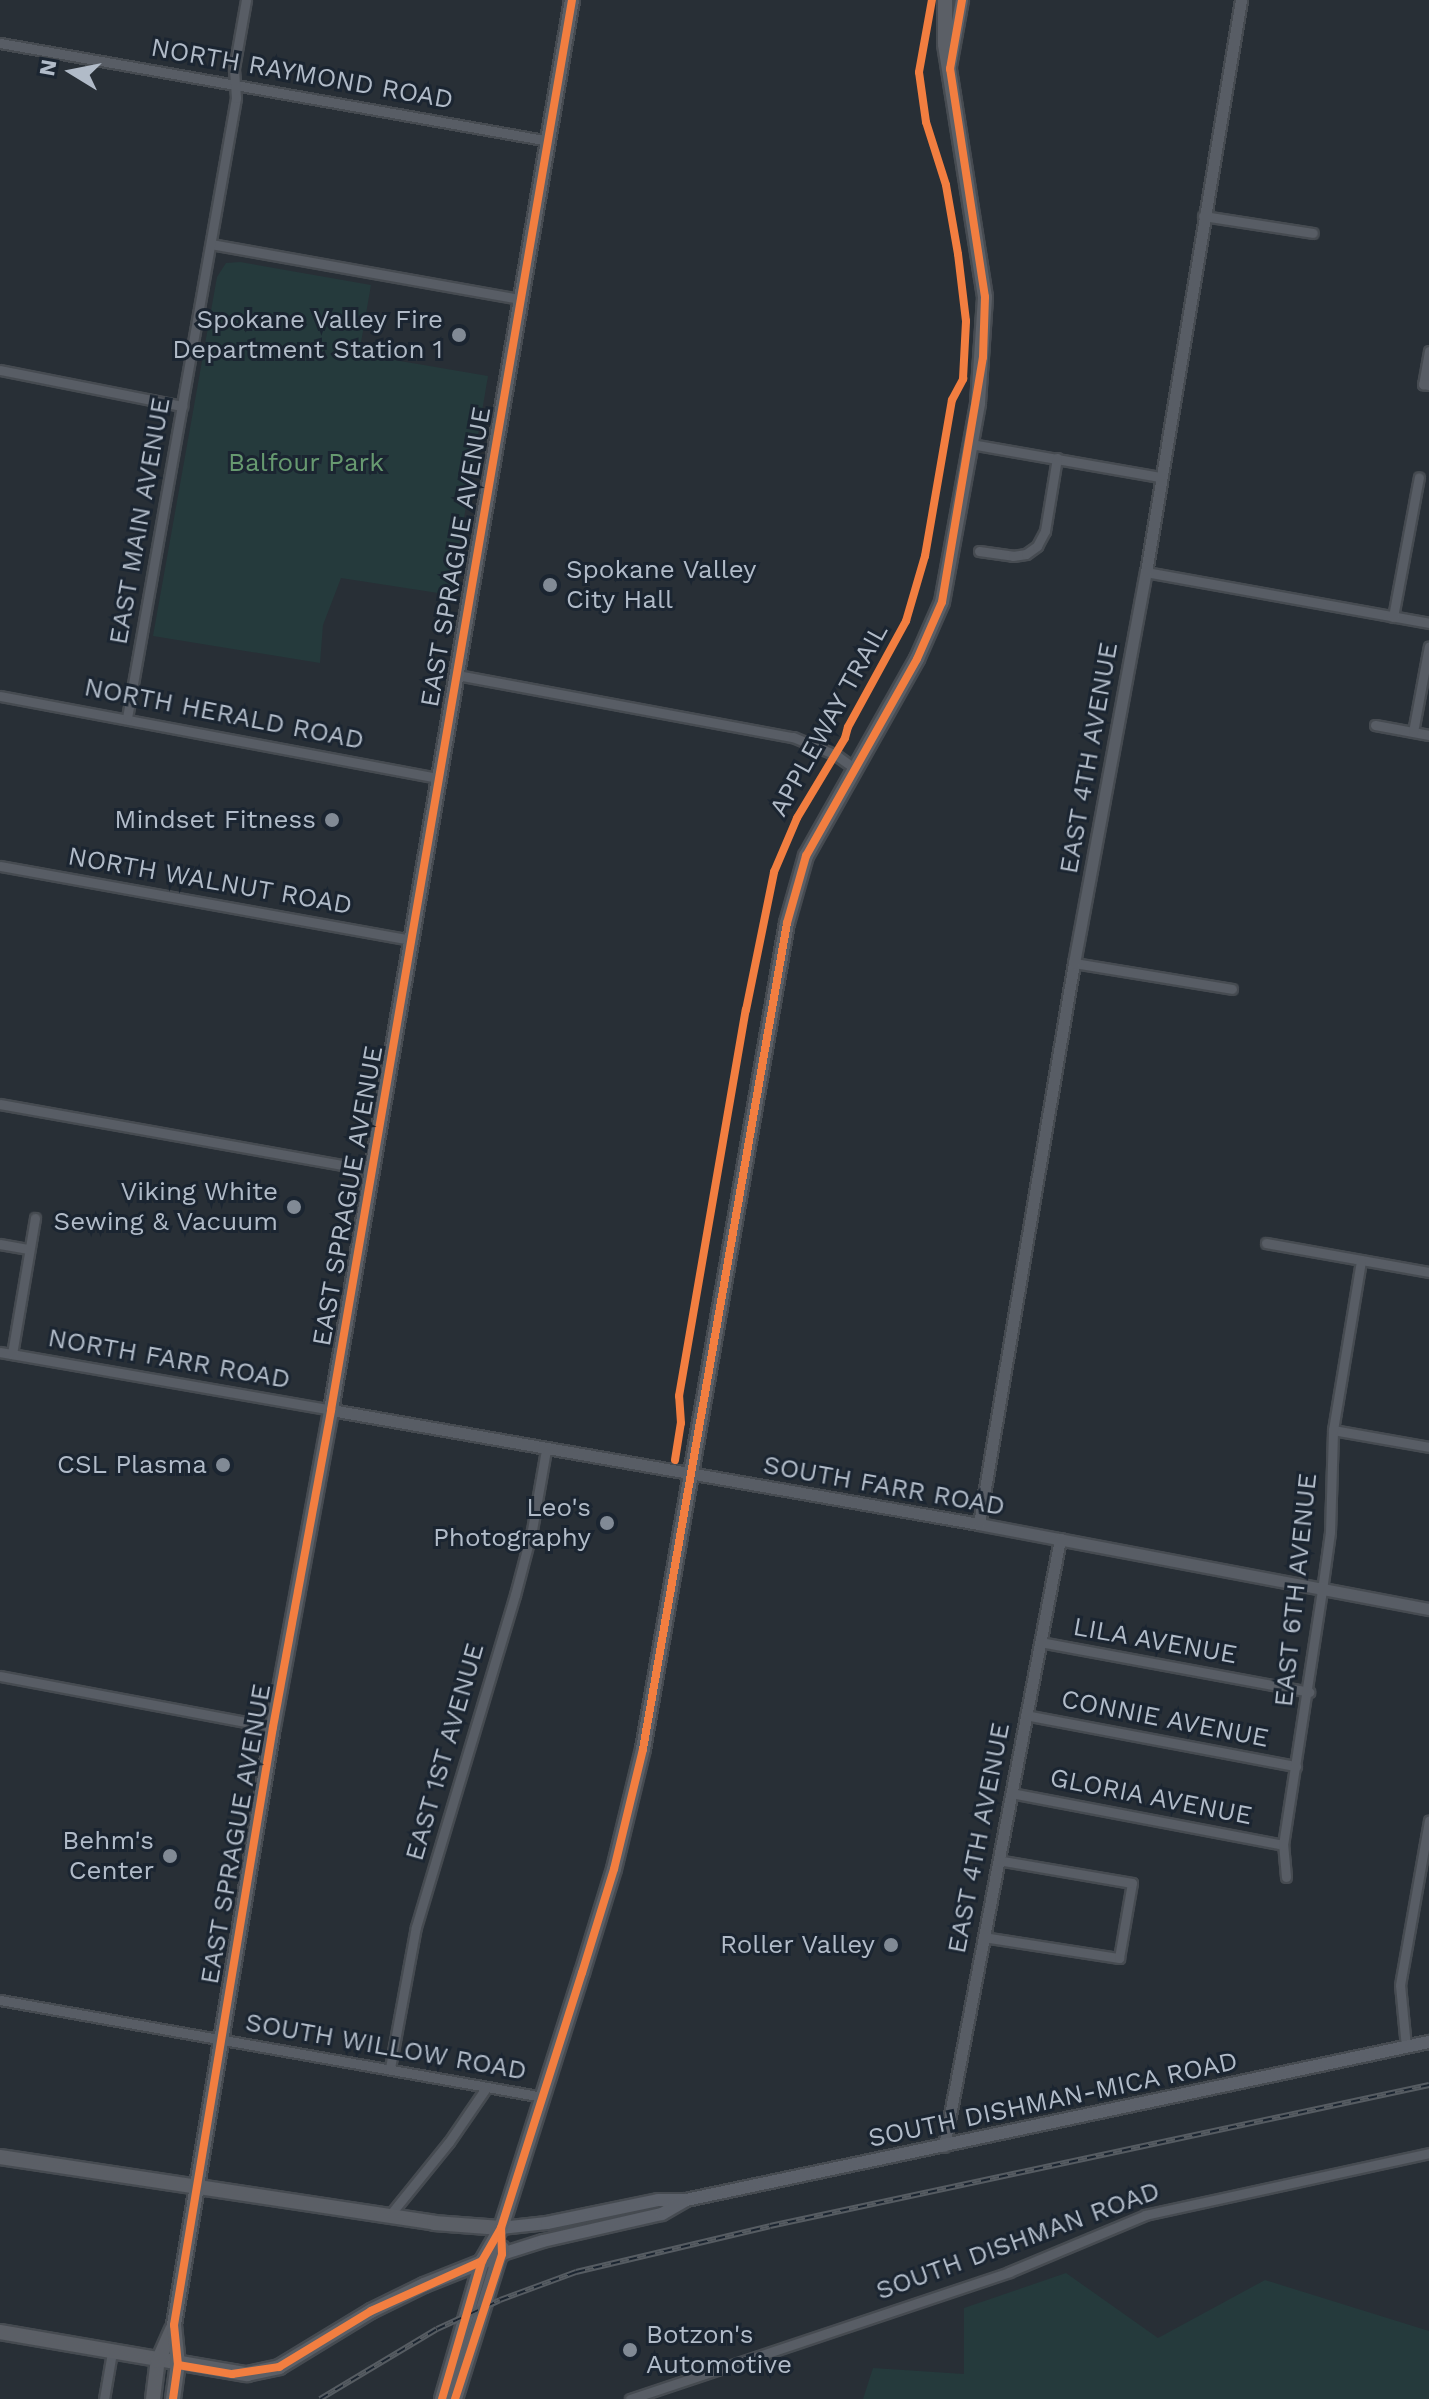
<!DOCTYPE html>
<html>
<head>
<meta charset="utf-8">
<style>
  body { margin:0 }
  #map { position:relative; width:1429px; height:2399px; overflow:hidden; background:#282f36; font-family:"Work Sans",sans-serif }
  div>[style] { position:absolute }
  .green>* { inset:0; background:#253a3c }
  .roads { filter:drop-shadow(2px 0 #464b51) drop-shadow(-2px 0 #464b51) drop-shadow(0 2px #464b51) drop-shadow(0 -2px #464b51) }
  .minor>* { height:9px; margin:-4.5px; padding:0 4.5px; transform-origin:4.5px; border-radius:4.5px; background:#585d65 }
  .tertiary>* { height:11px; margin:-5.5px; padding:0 5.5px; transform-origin:5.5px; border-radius:5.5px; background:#585d65 }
  .secondary>* { height:12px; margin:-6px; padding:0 6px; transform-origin:6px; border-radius:6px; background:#5c616a }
  .primary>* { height:14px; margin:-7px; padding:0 7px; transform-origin:7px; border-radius:7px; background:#5b5f66 }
  .rail>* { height:6px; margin-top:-3px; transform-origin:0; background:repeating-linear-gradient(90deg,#1b2531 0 9px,#565c62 0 18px); box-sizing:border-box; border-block:2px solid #565c62 }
  .cycleway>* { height:8px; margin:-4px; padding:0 4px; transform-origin:4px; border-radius:4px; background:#f27e40 }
  .dots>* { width:22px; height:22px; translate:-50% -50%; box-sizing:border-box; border:4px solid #1b2531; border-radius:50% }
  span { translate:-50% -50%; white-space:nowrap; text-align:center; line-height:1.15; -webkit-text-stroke:6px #1b2531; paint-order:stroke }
  .street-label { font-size:26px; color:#b1bbc8 }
  .poi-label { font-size:26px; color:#b1bbc8 }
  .right { translate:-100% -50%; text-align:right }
  .left { translate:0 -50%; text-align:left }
  .park-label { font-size:26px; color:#679a70 }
  .north { position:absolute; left:32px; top:32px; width:80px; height:80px; -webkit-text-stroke:6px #1b2531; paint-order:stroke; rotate:280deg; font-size:22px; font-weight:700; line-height:32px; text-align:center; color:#b1bbc8 }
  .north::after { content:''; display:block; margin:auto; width:28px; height:36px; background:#b1bbc8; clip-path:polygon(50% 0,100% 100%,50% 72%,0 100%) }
</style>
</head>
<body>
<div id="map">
  <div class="green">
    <i style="clip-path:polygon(240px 262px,371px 285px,359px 354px,488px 376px,451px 595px,341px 578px,323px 625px,320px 663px,153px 636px,217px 277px,226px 263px)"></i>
    <i style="clip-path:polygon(1066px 2273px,1158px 2338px,1265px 2280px,1429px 2331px,1429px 2399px,863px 2399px,873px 2368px,964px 2374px,964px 2308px)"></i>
  </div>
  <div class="roads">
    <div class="minor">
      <i style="left:0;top:43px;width:558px;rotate:10.12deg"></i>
      <i style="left:1203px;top:216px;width:111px;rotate:8.8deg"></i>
      <i style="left:211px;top:244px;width:314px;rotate:10.1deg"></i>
      <i style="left:1429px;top:351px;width:34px;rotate:100deg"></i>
      <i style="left:1423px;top:384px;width:6px;rotate:9deg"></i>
      <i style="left:0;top:370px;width:186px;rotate:11.2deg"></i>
      <i style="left:971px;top:444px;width:193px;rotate:9.9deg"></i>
      <i style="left:979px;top:551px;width:34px;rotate:8deg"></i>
      <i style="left:1013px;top:556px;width:13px;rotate:-9deg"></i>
      <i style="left:1026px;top:554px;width:14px;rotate:-36deg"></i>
      <i style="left:1037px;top:546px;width:17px;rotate:-62deg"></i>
      <i style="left:1045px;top:531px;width:74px;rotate:-80.7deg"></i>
      <i style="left:1146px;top:572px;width:288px;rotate:10.2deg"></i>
      <i style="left:1393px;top:617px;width:142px;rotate:-79.5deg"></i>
      <i style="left:457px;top:675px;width:342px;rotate:10.5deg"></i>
      <i style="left:793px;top:737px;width:47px;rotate:22.7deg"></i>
      <i style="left:836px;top:755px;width:22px;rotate:36deg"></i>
      <i style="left:0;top:696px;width:447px;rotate:10.6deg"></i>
      <i style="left:127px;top:718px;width:630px;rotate:-80.03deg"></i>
      <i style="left:236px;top:98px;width:30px;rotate:-94deg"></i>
      <i style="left:234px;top:68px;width:69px;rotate:-80deg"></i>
      <i style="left:1375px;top:725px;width:55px;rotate:10.5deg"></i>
      <i style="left:1413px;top:732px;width:87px;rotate:-79.5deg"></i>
      <i style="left:0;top:866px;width:419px;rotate:10.2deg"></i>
      <i style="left:1074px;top:963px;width:160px;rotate:9.3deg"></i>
      <i style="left:0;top:1104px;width:378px;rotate:10.1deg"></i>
      <i style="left:1266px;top:1243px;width:166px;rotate:10.1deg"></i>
      <i style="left:0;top:1244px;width:29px;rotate:10deg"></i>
      <i style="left:0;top:1352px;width:336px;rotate:9.9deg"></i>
      <i style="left:12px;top:1354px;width:138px;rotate:-80.4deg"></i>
      <i style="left:1333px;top:1430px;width:97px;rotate:10deg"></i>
      <i style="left:1040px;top:1642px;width:274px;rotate:10.5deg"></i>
      <i style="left:0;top:1676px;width:278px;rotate:10.6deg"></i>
      <i style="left:1025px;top:1715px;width:276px;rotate:10.7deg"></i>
      <i style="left:1011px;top:1793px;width:277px;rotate:10.8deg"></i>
      <i style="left:1286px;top:1877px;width:32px;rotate:-95deg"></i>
      <i style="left:1283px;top:1845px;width:258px;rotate:-81.3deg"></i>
      <i style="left:1322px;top:1590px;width:59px;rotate:-82.1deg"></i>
      <i style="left:1330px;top:1532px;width:102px;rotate:-88.3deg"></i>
      <i style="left:1333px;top:1430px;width:172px;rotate:-80.6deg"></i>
      <i style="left:983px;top:1937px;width:138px;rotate:8.8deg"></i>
      <i style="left:1119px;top:1958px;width:76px;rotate:-80.2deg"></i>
      <i style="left:1132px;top:1883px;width:136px;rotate:-170.3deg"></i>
      <i style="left:0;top:2000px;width:552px;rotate:10.13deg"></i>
      <i style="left:1406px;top:2047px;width:62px;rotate:-95.5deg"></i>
      <i style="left:1400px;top:1985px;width:167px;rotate:-80deg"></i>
      <i style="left:390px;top:2068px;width:143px;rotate:-79.6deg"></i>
      <i style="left:416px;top:1927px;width:346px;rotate:-73.4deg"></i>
      <i style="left:515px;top:1595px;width:67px;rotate:-75.3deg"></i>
      <i style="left:532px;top:1530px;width:81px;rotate:-80.1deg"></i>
      <i style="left:389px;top:2216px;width:95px;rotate:-51deg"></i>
      <i style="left:449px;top:2142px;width:65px;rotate:-55.6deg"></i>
      <i style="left:104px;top:2399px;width:48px;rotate:-80.3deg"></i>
      <i style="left:630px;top:2399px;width:400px;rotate:-18.5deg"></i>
      <i style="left:1009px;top:2272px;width:147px;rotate:-22.7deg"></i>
      <i style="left:1145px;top:2215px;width:291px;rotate:-12.3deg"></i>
    </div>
    <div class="tertiary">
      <i style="left:331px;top:1410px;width:658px;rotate:9.98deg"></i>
      <i style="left:979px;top:1524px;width:458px;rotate:10.7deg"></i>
      <i style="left:979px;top:1524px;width:569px;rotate:-80.39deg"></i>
      <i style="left:1074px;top:963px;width:398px;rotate:-79.6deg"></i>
      <i style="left:1146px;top:572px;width:580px;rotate:-80.57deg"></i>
      <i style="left:944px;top:2146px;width:618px;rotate:-79.18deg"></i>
    </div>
    <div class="secondary">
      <i style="left:950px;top:66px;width:67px;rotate:-79.7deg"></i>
      <i style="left:501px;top:2228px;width:46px;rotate:-6.2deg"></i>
      <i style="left:547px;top:2223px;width:113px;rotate:-11.7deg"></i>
      <i style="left:658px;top:2200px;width:28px"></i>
      <i style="left:686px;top:2200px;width:760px;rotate:-12.01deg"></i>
      <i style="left:502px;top:2254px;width:43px;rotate:-17.6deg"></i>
      <i style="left:543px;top:2241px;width:122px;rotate:-12.8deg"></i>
      <i style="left:662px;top:2214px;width:28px;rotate:-30deg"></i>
    </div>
    <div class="primary">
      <i style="left:0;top:2157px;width:439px;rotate:8.6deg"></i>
      <i style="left:434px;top:2223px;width:67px;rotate:4.3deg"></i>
      <i style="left:0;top:2332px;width:251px;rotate:9.7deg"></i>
      <i style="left:247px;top:2374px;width:33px;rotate:-12deg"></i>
      <i style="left:279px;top:2367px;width:108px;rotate:-31.3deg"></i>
      <i style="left:371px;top:2311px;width:59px;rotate:-26.1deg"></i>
      <i style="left:424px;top:2285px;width:84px;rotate:-21.7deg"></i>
      <i style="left:153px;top:2399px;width:38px;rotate:-83deg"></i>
      <i style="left:158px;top:2361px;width:35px;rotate:-66deg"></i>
      <i style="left:173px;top:2399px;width:34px;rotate:-82deg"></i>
      <i style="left:178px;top:2365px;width:40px;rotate:-95.7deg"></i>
      <i style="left:174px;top:2325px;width:606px;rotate:-80.6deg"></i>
      <i style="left:273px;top:1727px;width:322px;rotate:-79.6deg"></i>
      <i style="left:331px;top:1410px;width:1430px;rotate:-80.3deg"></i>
      <i style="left:442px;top:2399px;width:144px;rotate:-73.8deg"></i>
      <i style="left:482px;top:2261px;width:38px;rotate:-60deg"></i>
      <i style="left:501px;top:2228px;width:268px;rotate:-72.4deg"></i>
      <i style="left:582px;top:1973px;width:109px;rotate:-72.9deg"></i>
      <i style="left:614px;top:1869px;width:123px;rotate:-76.4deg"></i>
      <i style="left:643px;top:1749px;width:838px;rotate:-80.11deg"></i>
      <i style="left:787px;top:923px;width:70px;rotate:-74.2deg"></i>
      <i style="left:806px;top:856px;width:226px;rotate:-60.6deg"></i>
      <i style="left:917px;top:659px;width:62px;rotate:-66.3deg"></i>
      <i style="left:942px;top:602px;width:202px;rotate:-79.7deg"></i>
      <i style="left:978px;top:403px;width:106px;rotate:-86.2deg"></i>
      <i style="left:985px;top:297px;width:256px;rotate:-99deg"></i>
      <i style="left:945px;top:44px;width:44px;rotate:-90deg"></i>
      <i style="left:455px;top:2399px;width:158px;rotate:-72.7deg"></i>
    </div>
  </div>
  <div class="rail">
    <i style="left:320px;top:2399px;width:136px;rotate:-30.9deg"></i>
    <i style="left:437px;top:2329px;width:69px;rotate:-24.7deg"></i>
    <i style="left:500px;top:2300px;width:81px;rotate:-20.2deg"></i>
    <i style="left:576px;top:2272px;width:199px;rotate:-13.3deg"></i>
    <i style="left:770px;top:2226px;width:674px;rotate:-12.08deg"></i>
  </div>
  <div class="cycleway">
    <i style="left:675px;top:1460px;width:37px;rotate:-81deg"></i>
    <i style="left:681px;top:1423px;width:27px;rotate:-94deg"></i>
    <i style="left:679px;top:1396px;width:392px;rotate:-80.2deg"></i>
    <i style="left:746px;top:1010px;width:141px;rotate:-78.5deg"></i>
    <i style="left:774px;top:872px;width:59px;rotate:-66.9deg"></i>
    <i style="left:797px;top:818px;width:93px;rotate:-59deg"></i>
    <i style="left:845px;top:738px;width:11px;rotate:-75deg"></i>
    <i style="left:848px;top:727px;width:121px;rotate:-61.3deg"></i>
    <i style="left:906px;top:621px;width:68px;rotate:-73.7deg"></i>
    <i style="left:925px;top:556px;width:158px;rotate:-80.2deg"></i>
    <i style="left:952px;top:400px;width:24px;rotate:-62deg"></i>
    <i style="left:963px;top:379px;width:58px;rotate:-87deg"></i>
    <i style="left:966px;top:321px;width:67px;rotate:-96.8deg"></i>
    <i style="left:958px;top:254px;width:70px;rotate:-99.9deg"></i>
    <i style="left:946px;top:185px;width:66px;rotate:-107.6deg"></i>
    <i style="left:926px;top:122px;width:50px;rotate:-98deg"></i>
    <i style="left:919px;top:72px;width:73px;rotate:-79.8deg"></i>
    <i style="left:178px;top:2365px;width:55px;rotate:9.5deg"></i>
    <i style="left:232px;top:2374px;width:48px;rotate:-8.5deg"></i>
    <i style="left:279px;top:2367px;width:108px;rotate:-31.3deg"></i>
    <i style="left:371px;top:2311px;width:122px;rotate:-24.2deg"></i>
    <i style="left:173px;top:2399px;width:34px;rotate:-82deg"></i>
    <i style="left:178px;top:2365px;width:40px;rotate:-95.7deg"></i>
    <i style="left:174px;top:2325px;width:606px;rotate:-80.6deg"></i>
    <i style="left:273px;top:1727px;width:322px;rotate:-79.6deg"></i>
    <i style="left:331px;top:1410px;width:1430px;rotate:-80.3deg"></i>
    <i style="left:442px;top:2399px;width:144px;rotate:-73.8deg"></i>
    <i style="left:482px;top:2261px;width:38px;rotate:-60deg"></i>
    <i style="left:501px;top:2228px;width:268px;rotate:-72.4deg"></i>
    <i style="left:582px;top:1973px;width:109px;rotate:-72.9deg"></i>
    <i style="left:614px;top:1869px;width:123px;rotate:-76.4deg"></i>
    <i style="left:643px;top:1749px;width:838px;rotate:-80.11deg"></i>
    <i style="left:787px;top:923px;width:70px;rotate:-74.2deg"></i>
    <i style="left:806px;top:856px;width:226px;rotate:-60.6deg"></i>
    <i style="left:917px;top:659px;width:62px;rotate:-66.3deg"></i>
    <i style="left:942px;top:602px;width:248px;rotate:-80.5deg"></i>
    <i style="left:983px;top:357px;width:60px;rotate:-88.1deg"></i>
    <i style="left:985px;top:297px;width:231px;rotate:-98.7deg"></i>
    <i style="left:950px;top:69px;width:70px;rotate:-80.1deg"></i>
    <i style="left:455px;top:2399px;width:152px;rotate:-72deg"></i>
    <i style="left:502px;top:2254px;width:26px;rotate:-92deg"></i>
  </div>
  <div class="dots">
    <i style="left:459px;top:335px;background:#818a95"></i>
    <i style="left:550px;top:585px;background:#818a95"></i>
    <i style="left:332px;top:820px;background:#818a95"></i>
    <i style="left:294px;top:1207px;background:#818a95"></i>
    <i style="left:223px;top:1465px;background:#818a95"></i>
    <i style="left:607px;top:1523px;background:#818a95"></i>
    <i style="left:170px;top:1856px;background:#818a95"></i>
    <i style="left:891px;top:1945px;background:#818a95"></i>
    <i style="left:630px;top:2350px;background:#818a95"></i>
  </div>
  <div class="street-label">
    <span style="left:302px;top:74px;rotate:10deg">NORTH RAYMOND ROAD</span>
    <span style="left:140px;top:521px;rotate:-80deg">EAST MAIN AVENUE</span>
    <span style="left:456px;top:557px;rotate:-80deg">EAST SPRAGUE AVENUE</span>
    <span style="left:224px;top:714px;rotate:11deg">NORTH HERALD ROAD</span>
    <span style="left:829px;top:720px;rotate:-61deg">APPLEWAY TRAIL</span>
    <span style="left:1089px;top:758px;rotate:-80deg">EAST 4TH AVENUE</span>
    <span style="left:210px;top:881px;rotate:10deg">NORTH WALNUT ROAD</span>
    <span style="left:348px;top:1196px;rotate:-80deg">EAST SPRAGUE AVENUE</span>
    <span style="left:169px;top:1359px;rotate:10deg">NORTH FARR ROAD</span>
    <span style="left:884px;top:1486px;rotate:10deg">SOUTH FARR ROAD</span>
    <span style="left:1296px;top:1590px;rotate:-84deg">EAST 6TH AVENUE</span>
    <span style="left:1155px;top:1641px;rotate:10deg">LILA AVENUE</span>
    <span style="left:1165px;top:1719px;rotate:11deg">CONNIE AVENUE</span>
    <span style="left:445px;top:1752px;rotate:-74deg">EAST 1ST AVENUE</span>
    <span style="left:1151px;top:1797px;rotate:11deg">GLORIA AVENUE</span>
    <span style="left:236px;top:1834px;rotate:-80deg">EAST SPRAGUE AVENUE</span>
    <span style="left:979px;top:1838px;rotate:-79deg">EAST 4TH AVENUE</span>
    <span style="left:386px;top:2047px;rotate:10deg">SOUTH WILLOW ROAD</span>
    <span style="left:1053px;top:2100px;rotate:-12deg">SOUTH DISHMAN-MICA ROAD</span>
    <span style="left:1018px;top:2241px;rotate:-20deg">SOUTH DISHMAN ROAD</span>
  </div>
  <div class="poi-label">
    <span class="right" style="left:443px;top:335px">Spokane Valley Fire<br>Department Station 1</span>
    <span class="left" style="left:566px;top:585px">Spokane Valley<br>City Hall</span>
    <span class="right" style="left:316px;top:820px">Mindset Fitness</span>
    <span class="right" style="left:278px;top:1207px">Viking White<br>Sewing &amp; Vacuum</span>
    <span class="right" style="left:207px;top:1465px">CSL Plasma</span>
    <span class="right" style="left:591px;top:1523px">Leo's<br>Photography</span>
    <span class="right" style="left:154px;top:1856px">Behm's<br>Center</span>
    <span class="right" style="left:875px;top:1945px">Roller Valley</span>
    <span class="left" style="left:646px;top:2350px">Botzon's<br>Automotive</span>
  </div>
  <div class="park-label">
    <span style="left:306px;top:463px">Balfour Park</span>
  </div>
  <div class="north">N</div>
</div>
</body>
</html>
